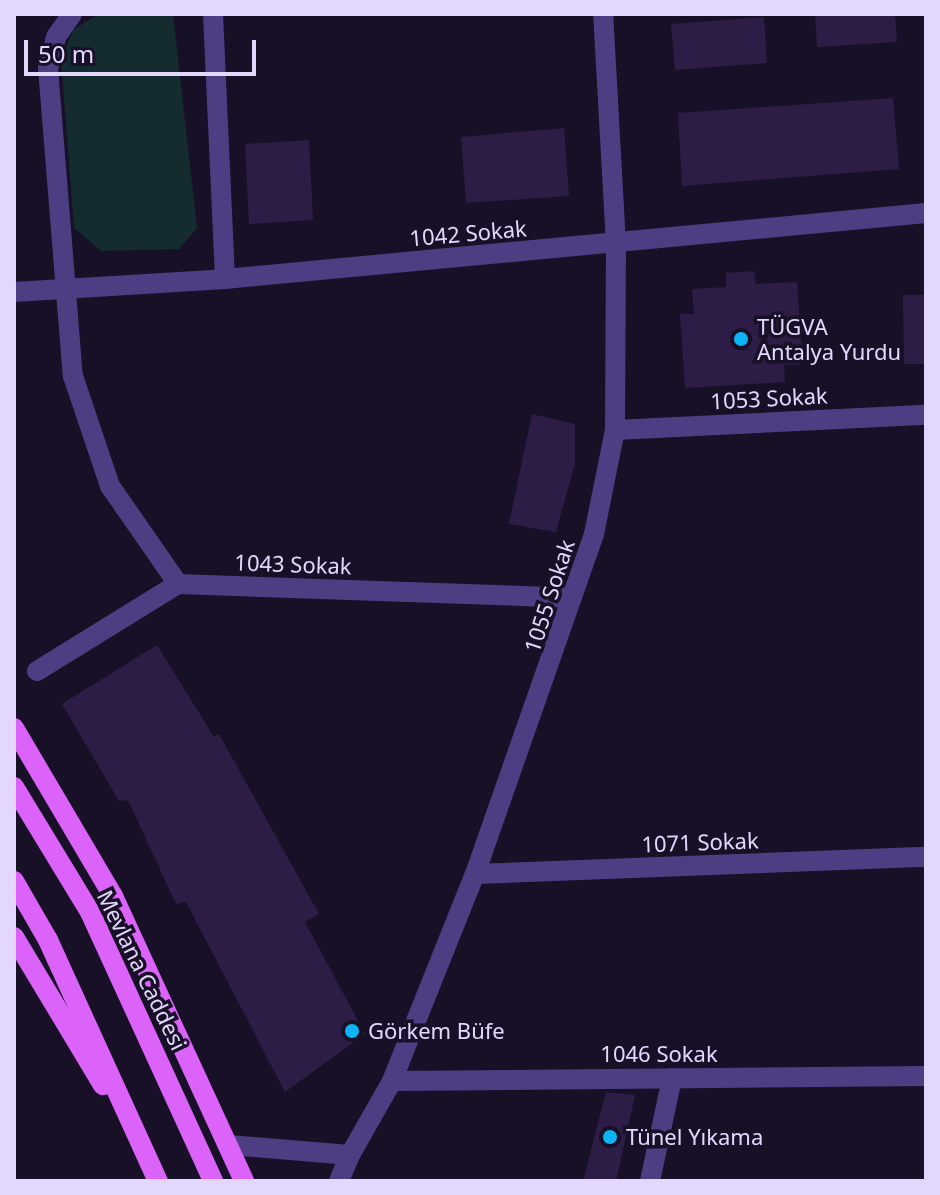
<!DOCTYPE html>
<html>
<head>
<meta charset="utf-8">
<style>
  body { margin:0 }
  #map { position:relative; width:940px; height:1195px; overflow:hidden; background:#181026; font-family:"Noto Sans",sans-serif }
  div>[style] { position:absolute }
  .green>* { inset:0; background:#142c30 }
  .building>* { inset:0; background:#2d1d46 }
  .minor>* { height:20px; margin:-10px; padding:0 10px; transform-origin:10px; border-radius:10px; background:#4d3e83 }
  .primary>* { height:20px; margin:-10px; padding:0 10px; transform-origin:10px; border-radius:10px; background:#db63f9 }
  .dots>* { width:22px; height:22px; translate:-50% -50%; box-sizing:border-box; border:4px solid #181026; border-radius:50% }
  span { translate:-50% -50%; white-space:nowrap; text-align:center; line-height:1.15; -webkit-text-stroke:7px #181026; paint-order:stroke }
  .street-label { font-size:22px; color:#e3d7fd }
  .poi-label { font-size:22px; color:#e3d7fd }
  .left { translate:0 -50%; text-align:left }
  .frame { position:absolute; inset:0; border:16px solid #e3d7fd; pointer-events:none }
  .scale { position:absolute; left:24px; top:40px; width:232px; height:36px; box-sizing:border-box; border:4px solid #e3d7fd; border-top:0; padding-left:10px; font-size:24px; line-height:28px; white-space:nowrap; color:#e3d7fd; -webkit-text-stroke:6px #181026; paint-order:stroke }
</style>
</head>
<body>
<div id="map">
  <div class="green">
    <i style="clip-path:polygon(99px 14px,173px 14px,197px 228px,179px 249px,101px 251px,74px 228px,61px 60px,73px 30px)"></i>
  </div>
  <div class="building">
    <i style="clip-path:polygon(815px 14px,895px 14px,897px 42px,817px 47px)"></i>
    <i style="clip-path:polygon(764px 17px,767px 63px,675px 70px,671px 24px)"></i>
    <i style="clip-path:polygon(893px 98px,899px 169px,682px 186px,678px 113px)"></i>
    <i style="clip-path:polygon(564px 128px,569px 196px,466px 203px,461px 137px)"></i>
    <i style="clip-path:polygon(309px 140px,313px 220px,249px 224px,245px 144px)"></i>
    <i style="clip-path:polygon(754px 271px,756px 284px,797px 282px,803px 364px,784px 365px,785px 382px,685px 388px,680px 314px,694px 314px,692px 289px,726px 287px,726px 273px)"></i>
    <i style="clip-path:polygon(903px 295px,926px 295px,926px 364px,904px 364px)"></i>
    <i style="clip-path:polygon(532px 414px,575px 424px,575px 463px,556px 532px,509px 524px)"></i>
    <i style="clip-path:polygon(157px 645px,214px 737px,219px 734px,319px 914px,305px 922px,365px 1034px,285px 1092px,186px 902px,176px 904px,128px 800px,119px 801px,62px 704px)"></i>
    <i style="clip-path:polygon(606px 1092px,635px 1095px,616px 1181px,583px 1181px)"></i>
  </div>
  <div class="minor">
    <i style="left:72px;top:14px;width:28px;rotate:125deg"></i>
    <i style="left:56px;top:37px;width:32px;rotate:104deg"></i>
    <i style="left:48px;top:68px;width:309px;rotate:85.4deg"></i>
    <i style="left:73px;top:376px;width:116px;rotate:71.4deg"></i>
    <i style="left:110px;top:486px;width:119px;rotate:55.2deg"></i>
    <i style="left:213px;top:14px;width:265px;rotate:87.4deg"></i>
    <i style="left:14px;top:292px;width:211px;rotate:-3.5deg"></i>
    <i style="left:225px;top:279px;width:704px;rotate:-5.38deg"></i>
    <i style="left:615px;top:430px;width:311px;rotate:-2.8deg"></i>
    <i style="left:37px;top:671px;width:166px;rotate:-31.7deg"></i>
    <i style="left:178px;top:584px;width:394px;rotate:2deg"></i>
    <i style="left:475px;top:874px;width:451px;rotate:-2.2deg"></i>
    <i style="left:392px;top:1081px;width:534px;rotate:-0.54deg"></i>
    <i style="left:229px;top:1145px;width:121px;rotate:4.7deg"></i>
    <i style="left:350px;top:1155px;width:28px;rotate:113deg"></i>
    <i style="left:350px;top:1155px;width:85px;rotate:-60.4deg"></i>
    <i style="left:392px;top:1081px;width:223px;rotate:-68.2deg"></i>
    <i style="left:475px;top:874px;width:360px;rotate:-70.7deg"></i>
    <i style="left:594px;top:534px;width:106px;rotate:-78.6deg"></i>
    <i style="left:615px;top:430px;width:186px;rotate:-89.7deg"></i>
    <i style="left:616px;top:244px;width:230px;rotate:-93.2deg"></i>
    <i style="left:650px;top:1181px;width:105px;rotate:-77.9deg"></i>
  </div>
  <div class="primary">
    <i style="left:14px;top:728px;width:195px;rotate:59.5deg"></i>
    <i style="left:113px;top:896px;width:314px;rotate:65.3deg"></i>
    <i style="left:14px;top:787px;width:146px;rotate:58.7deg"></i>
    <i style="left:90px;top:912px;width:296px;rotate:65.4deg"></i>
    <i style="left:14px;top:881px;width:68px;rotate:60deg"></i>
    <i style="left:48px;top:940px;width:265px;rotate:65.5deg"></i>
    <i style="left:14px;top:937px;width:173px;rotate:59deg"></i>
  </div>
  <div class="dots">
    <i style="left:741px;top:339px;background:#0cb4f5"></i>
    <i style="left:352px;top:1031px;background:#0cb4f5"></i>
    <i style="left:610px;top:1137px;background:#0cb4f5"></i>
  </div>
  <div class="street-label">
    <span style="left:468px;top:233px;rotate:-5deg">1042 Sokak</span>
    <span style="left:769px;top:398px;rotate:-3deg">1053 Sokak</span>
    <span style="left:293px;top:564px;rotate:2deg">1043 Sokak</span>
    <span style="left:549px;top:596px;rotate:-72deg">1055 Sokak</span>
    <span style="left:700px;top:842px;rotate:-2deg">1071 Sokak</span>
    <span style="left:142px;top:970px;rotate:64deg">Mevlana Caddesi</span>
    <span style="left:659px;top:1054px">1046 Sokak</span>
  </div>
  <div class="poi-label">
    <span class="left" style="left:757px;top:339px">TÜGVA<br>Antalya Yurdu</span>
    <span class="left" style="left:368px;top:1031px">Görkem Büfe</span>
    <span class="left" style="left:626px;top:1137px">Tünel Yıkama</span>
  </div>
  <div class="frame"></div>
  <div class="scale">50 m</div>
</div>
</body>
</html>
